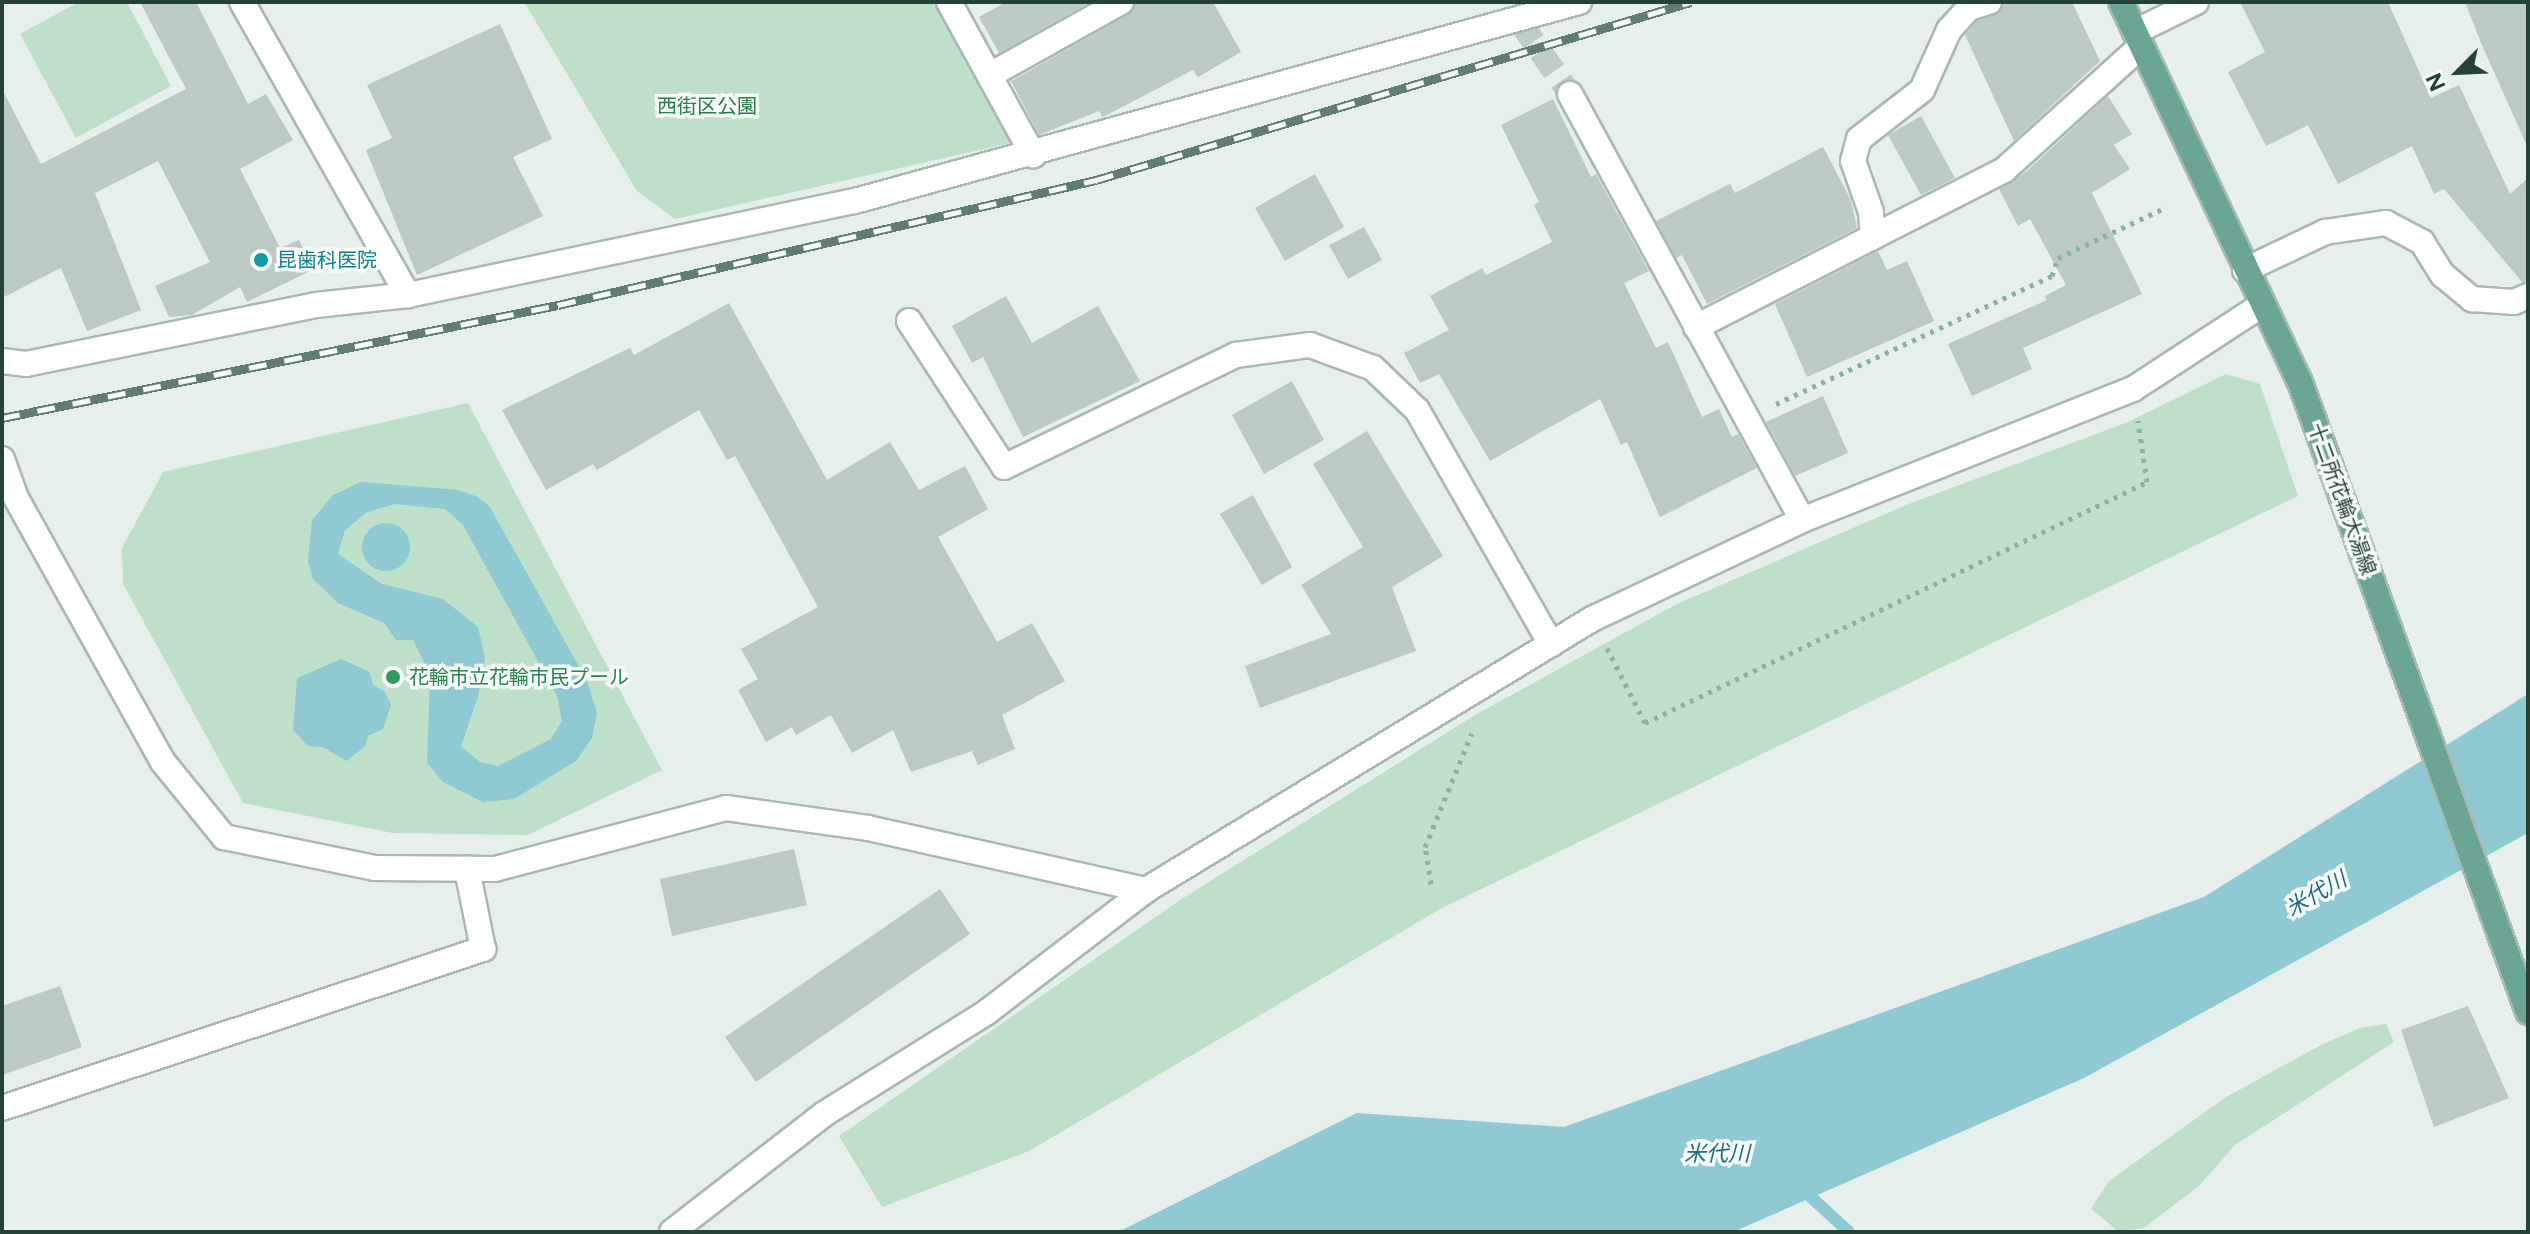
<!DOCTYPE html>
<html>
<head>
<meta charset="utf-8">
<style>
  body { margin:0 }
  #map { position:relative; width:2530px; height:1234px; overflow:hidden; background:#e6efeb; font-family:Figtree,"Noto Sans JP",sans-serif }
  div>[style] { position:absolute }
  .green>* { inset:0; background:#bfe0c8 }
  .water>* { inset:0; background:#8ec9d4 }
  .round { border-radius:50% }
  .stream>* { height:12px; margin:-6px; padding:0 6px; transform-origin:6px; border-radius:6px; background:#8ec9d4 }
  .building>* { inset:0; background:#bbcac4 }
  .street-tunnel>* { height:24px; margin-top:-12px; transform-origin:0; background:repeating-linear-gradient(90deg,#bfccc8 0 24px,transparent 0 36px) }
  .path>* { height:5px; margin-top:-2.5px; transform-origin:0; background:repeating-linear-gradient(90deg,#86b3a5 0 4px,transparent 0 10px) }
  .roads { filter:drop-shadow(2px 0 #a8b8b2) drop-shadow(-2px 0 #a8b8b2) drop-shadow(0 2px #a8b8b2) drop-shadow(0 -2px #a8b8b2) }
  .street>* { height:24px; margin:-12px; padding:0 12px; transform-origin:12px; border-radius:12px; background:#fff }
  .secondary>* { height:24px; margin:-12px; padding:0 12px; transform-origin:12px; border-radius:12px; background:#fff }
  .primary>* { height:24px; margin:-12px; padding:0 12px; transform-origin:12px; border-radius:12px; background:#6aa596 }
  .rail>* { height:9px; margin-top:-4.5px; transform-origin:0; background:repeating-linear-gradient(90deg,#f7fbf9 0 18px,#5f7d75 0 36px); box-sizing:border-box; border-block:2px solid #5f7d75 }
  .dots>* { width:22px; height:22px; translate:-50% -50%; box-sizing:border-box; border:4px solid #f7fbf9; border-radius:50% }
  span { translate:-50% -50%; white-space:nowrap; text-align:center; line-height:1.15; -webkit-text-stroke:7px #f7fbf9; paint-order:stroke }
  .park-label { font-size:20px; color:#2d7a4b }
  .culture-label { font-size:20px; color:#0d838f }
  .left { translate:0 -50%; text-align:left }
  .street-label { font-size:20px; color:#24423a }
  .leisure-label { font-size:20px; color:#27864d }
  .water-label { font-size:22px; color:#1c6f80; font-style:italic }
  .frame { position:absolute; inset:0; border:4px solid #24423a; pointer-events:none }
  .north { position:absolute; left:2418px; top:32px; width:80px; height:80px; -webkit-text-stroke:6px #f7fbf9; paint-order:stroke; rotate:246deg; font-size:22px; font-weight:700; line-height:32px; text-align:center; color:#24423a }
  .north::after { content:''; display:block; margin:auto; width:28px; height:36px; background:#24423a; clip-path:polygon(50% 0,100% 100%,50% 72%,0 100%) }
</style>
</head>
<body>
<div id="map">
  <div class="green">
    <i style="clip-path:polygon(79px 2px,127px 2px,171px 86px,76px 138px,20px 34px)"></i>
    <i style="clip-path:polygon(524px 2px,933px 2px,1015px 142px,675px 219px,637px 191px)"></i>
    <i style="clip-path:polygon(2226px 374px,2260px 384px,2298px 496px,1442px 908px,1029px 1151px,882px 1207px,839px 1136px,1180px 900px,1475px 715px,1677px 604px,1906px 505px,2128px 422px)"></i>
    <i style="clip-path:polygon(468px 403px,662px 770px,528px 835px,393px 833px,243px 803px,123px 584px,122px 548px,163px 472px)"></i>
    <i style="clip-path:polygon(2386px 1024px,2394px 1042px,2235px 1145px,2199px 1186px,2144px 1228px,2118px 1231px,2091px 1209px,2109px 1181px,2226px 1097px,2323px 1044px,2360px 1028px)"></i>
  </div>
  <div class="water">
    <i style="clip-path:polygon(evenodd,361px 482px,458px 490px,478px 497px,490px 507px,587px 681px,597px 713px,592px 738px,576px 761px,514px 799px,483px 802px,443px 782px,427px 763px,430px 675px,413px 640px,396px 640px,384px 623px,338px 603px,313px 579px,308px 561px,312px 520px,333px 495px,361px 482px,395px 504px,445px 509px,463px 525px,557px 696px,562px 721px,551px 739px,498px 766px,480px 762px,461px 746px,478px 697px,485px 658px,478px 627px,443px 599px,382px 584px,338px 554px,345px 530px,367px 512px,395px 504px)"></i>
    <i class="round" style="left:362px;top:523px;width:48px;height:48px"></i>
    <i style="clip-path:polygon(341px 659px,370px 672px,373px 685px,385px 692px,391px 705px,383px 729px,368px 736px,365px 746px,347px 761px,322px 747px,308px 746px,293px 730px,297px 678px)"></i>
    <i style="clip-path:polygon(2528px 694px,2528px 833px,2084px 1078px,1733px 1232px,1118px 1232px,1357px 1113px,1564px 1127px,2204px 897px)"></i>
  </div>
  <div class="stream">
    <i style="left:1801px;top:1188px;width:65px;rotate:42.5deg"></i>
  </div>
  <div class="building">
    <i style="clip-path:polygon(140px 2px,196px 2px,248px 104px,266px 94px,293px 140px,240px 169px,280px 248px,299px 240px,314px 269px,247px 302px,240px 287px,192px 315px,169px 317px,155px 286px,210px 262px,158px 161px,95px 193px,141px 310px,87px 331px,61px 268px,2px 298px,2px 89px,41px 164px,186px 89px)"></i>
    <i style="clip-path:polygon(1006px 2px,1090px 2px,999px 53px,979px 17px)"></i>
    <i style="clip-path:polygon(1136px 2px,1213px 2px,1241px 52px,1198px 77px,1193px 70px,1103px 117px,1099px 111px,1039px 135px,1011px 81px,1128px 15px)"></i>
    <i style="clip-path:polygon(2004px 2px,2072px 2px,2100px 61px,2014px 141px,1965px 35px,1977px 21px,1999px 13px)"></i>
    <i style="clip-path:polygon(2240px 2px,2388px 2px,2431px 98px,2459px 85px,2510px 194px,2528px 178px,2528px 281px,2522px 282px,2444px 189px,2434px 194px,2412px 146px,2338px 184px,2308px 125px,2266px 146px,2228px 72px,2265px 52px)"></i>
    <i style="clip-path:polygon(2465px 2px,2528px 2px,2528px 148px,2481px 43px)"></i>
    <i style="clip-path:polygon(500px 24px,552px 139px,513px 157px,543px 216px,417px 275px,366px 150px,392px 138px,367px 85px)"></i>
    <i style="clip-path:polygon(2108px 96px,2132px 134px,2114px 145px,2130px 169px,2092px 193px,2142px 294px,2023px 348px,2032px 369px,1972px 396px,1948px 344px,2047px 300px,2045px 296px,2066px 285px,2030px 219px,2018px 226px,1999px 189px,2027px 171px)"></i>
    <i style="clip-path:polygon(1553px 99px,1591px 177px,1596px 174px,1649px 271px,1624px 283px,1656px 348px,1668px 342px,1702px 417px,1719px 409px,1732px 437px,1738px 434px,1757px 468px,1660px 517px,1627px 442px,1621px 445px,1600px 399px,1490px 461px,1439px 374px,1420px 383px,1404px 353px,1449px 330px,1430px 296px,1482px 268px,1486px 275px,1552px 242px,1534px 205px,1539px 202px,1501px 125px)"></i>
    <i style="clip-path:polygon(1921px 116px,1955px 178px,1921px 195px,1888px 135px)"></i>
    <i style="clip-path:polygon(1823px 147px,1851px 200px,1857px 228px,1707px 304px,1682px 255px,1676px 258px,1656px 221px,1730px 184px,1735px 193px)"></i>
    <i style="clip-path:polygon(1315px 174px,1344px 227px,1285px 261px,1255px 208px)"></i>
    <i style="clip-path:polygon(1364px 227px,1382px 260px,1348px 279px,1329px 245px)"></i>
    <i style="clip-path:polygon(1878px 251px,1887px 270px,1907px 261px,1934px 321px,1807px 377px,1775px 304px)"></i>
    <i style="clip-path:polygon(1006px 296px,1032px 343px,1098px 306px,1140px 381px,1023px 437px,983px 357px,972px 363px,952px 326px)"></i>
    <i style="clip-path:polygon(729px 303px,827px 480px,890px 442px,919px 490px,965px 466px,988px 509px,938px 537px,997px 642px,1032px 623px,1065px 681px,1002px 715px,1015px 749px,978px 765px,972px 751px,911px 772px,893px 730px,852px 753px,831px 715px,796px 735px,792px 727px,766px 742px,738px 690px,758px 679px,741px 649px,818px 607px,735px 456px,727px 460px,699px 410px,597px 470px,593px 464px,546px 490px,502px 410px,630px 348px,634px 355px)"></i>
    <i style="clip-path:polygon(1292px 381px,1324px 440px,1264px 474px,1232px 415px)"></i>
    <i style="clip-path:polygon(1823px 396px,1848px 453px,1795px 476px,1766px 422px)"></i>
    <i style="clip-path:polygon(1367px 431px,1443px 556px,1392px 587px,1416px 651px,1260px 708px,1245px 666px,1331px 634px,1301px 585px,1363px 547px,1313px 464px)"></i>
    <i style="clip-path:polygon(1253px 495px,1292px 567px,1262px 585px,1220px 514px)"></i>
    <i style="clip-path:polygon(794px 849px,807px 905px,672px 936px,660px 879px)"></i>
    <i style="clip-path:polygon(940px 889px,970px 934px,756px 1082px,725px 1037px)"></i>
    <i style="clip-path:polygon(60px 986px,82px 1047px,2px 1075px,2px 1006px)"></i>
    <i style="clip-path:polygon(2468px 1006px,2509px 1098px,2434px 1127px,2401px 1030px)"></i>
  </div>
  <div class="street-tunnel">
    <i style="left:1520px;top:22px;width:88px;rotate:55.2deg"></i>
  </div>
  <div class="path">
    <i style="left:1776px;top:404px;width:304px;rotate:-24.9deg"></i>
    <i style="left:2052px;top:276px;width:19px;rotate:-72deg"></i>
    <i style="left:2058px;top:258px;width:120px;rotate:-25.1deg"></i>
    <i style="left:1607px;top:648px;width:84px;rotate:63.1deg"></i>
    <i style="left:1645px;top:723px;width:557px;rotate:-25.64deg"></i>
    <i style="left:2147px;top:482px;width:62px;rotate:-98.4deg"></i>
    <i style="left:1431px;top:884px;width:37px;rotate:-99deg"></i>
    <i style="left:1425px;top:847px;width:123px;rotate:-67.6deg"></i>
  </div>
  <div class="roads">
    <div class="street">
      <i style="left:949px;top:2px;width:175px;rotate:61.2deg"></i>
      <i style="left:2135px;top:32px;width:68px;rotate:-26.2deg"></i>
      <i style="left:990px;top:75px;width:150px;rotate:-29.1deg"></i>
      <i style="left:1570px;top:94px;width:485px;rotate:61.4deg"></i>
      <i style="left:1873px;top:237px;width:25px;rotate:-95deg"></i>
      <i style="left:1871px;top:212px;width:54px;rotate:-109.4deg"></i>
      <i style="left:1853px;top:161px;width:23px;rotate:-75deg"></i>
      <i style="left:1859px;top:139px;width:80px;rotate:-37.9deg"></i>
      <i style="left:1922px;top:90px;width:66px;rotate:-65.8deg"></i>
      <i style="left:1949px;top:30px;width:30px;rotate:-48deg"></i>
      <i style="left:1969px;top:8px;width:21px;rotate:-17deg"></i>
      <i style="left:2245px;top:270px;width:89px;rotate:-25.4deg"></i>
      <i style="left:2325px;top:232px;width:62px;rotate:-8.4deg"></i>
      <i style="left:2386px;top:223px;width:41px;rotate:27.8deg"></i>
      <i style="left:2422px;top:242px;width:39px;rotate:58deg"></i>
      <i style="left:2443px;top:275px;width:38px;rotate:40deg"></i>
      <i style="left:2472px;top:299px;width:42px;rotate:4.1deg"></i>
      <i style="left:2514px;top:302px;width:15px;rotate:-23deg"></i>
      <i style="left:909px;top:321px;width:174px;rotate:56.9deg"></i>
      <i style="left:1004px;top:467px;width:258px;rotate:-25.8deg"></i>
      <i style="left:1236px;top:355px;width:75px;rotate:-7.7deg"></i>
      <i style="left:1310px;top:345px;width:67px;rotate:20.1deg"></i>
      <i style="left:1373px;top:368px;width:61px;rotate:43.7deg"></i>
      <i style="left:1417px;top:410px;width:270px;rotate:60.2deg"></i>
      <i style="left:1696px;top:327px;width:346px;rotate:-27deg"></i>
      <i style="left:2004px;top:170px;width:185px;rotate:-42.1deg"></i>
      <i style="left:2px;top:361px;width:24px;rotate:7deg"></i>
      <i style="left:26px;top:364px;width:296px;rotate:-11.5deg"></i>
      <i style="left:316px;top:305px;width:93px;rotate:-6.2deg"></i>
      <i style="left:408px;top:295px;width:457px;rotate:-11.9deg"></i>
      <i style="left:855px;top:201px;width:751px;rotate:-15.37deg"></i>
      <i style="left:2px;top:459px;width:41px;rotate:70.3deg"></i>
      <i style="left:16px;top:498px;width:302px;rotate:60.9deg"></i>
      <i style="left:163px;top:762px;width:97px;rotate:50.9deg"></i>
      <i style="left:224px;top:837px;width:154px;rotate:11.6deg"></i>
      <i style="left:375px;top:868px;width:120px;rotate:0.5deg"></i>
      <i style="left:495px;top:869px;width:239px;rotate:-14.8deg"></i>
      <i style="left:726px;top:808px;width:143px;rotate:8deg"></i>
      <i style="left:868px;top:828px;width:285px;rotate:12.6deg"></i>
      <i style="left:2px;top:1108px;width:507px;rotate:-18.29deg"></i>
      <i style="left:483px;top:949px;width:82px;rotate:-101.3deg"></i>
    </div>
    <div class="secondary">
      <i style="left:242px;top:2px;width:337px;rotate:60.5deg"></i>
      <i style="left:672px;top:1232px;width:192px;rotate:-37.8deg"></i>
      <i style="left:824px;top:1114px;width:192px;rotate:-32deg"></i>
      <i style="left:987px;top:1012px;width:200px;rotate:-37.5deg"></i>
      <i style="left:1146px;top:890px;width:522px;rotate:-31.28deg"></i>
      <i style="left:1592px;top:619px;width:232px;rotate:-25.2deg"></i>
      <i style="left:1802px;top:520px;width:356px;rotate:-21.6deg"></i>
      <i style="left:2133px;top:389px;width:154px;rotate:-33.1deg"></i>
    </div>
    <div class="primary">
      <i style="left:2121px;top:2px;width:420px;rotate:64.8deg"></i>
      <i style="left:2300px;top:382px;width:670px;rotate:70.1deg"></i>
    </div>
  </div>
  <div class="rail">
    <i style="left:2px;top:418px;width:567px;rotate:-11.49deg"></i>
    <i style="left:558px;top:305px;width:552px;rotate:-13.08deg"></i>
    <i style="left:1096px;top:180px;width:621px;rotate:-16.66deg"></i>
  </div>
  <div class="dots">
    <i style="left:261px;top:260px;background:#0f9aa8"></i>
    <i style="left:393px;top:677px;background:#2e9e5b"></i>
  </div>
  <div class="park-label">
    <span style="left:707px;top:106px">西街区公園</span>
  </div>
  <div class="culture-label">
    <span class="left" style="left:277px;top:260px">昆歯科医院</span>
  </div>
  <div class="street-label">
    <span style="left:2342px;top:499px;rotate:70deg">十二所花輪大湯線</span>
  </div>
  <div class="leisure-label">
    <span class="left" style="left:409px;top:677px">花輪市立花輪市民プール</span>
  </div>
  <div class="water-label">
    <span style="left:2316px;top:894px;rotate:-30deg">米代川</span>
    <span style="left:1717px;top:1154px">米代川</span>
  </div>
  <div class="frame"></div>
  <div class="north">N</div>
</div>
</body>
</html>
